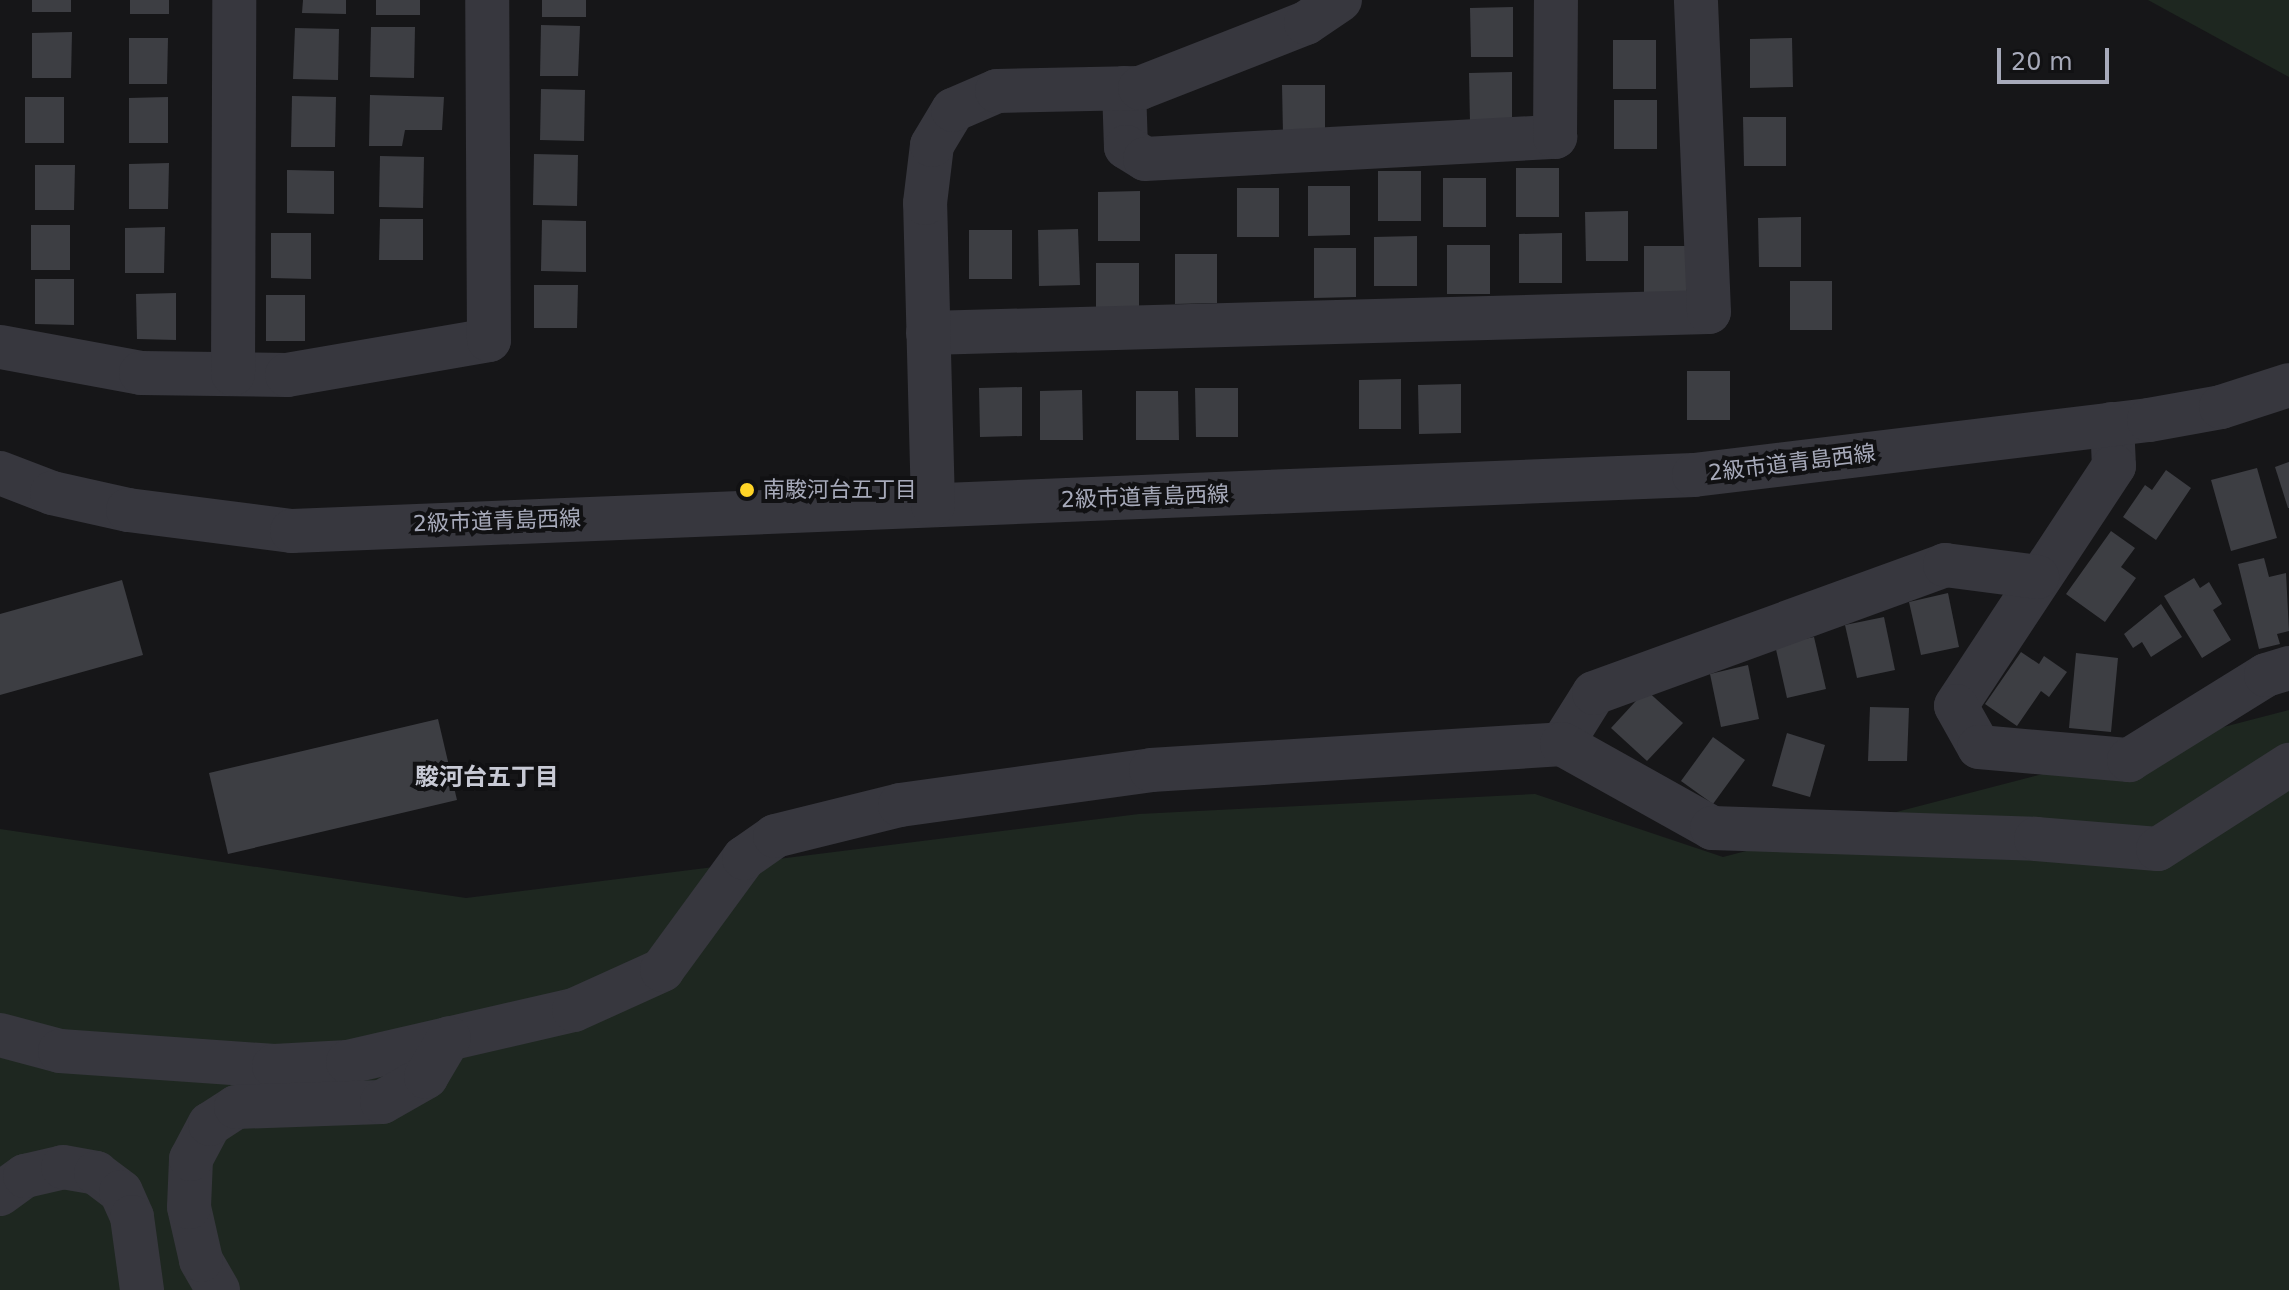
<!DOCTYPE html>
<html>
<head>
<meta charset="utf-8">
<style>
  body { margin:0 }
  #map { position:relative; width:2289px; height:1290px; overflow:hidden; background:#161618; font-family:"DejaVu Sans","Noto Sans JP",sans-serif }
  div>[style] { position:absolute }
  .green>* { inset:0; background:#1e2720 }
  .building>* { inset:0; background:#3d3e43 }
  .minor>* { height:44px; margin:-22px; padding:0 22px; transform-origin:22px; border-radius:22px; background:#37373e }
  .dots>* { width:22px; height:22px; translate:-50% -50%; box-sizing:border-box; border:4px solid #111113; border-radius:50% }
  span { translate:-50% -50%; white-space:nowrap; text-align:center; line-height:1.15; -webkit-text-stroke:8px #111113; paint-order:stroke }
  .street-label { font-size:22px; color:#a7aaba }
  .poi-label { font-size:22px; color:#a7aaba }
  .left { translate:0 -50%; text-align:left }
  .neighbourhood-label { font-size:24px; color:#c8cad5; font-weight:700 }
  .scale { position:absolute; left:1997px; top:48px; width:112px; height:36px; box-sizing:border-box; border:4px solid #a7aaba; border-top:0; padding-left:10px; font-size:24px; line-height:28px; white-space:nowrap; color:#a7aaba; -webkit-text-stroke:6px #111113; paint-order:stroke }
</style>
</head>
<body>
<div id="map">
  <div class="green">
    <i style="clip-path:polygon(2148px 0,2289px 0,2289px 77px,2223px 41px)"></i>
    <i style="clip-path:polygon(2289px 710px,2289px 1290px,0 1290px,0 829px,466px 898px,1139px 814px,1535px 794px,1723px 857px)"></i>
  </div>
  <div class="building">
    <i style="clip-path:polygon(32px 0,71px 0,71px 12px,32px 12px)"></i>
    <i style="clip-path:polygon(130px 0,169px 0,169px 14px,130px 14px)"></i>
    <i style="clip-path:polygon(303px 0,346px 0,346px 14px,302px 13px)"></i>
    <i style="clip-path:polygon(376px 0,420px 0,420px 15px,376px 15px)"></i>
    <i style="clip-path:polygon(542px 0,586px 0,586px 17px,542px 17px)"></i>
    <i style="clip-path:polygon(1513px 7px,1513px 57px,1471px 57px,1470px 8px)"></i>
    <i style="clip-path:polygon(541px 25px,580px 26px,578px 76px,540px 76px)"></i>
    <i style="clip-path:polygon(371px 27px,415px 27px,414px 78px,370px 77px)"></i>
    <i style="clip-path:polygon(295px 28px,339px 29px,338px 80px,293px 79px)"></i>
    <i style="clip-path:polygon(72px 32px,71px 78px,32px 78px,32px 33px)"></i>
    <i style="clip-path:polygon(129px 38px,168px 38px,167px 84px,129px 84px)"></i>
    <i style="clip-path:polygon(1792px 38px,1793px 87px,1750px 88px,1750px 39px)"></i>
    <i style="clip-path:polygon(1613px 40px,1656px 40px,1656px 89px,1613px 89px)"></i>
    <i style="clip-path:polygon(1512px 72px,1512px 122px,1470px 122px,1469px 73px)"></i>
    <i style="clip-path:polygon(1282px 85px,1325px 85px,1325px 134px,1283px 134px)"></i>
    <i style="clip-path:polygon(541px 89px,585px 90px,584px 141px,540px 140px)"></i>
    <i style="clip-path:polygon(370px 95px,444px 97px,442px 130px,405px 130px,402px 146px,369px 146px)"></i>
    <i style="clip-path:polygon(292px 96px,336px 97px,335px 147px,291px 147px)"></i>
    <i style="clip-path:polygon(25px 97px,64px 97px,64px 143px,25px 143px)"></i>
    <i style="clip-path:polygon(168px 97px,168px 143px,129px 143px,129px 98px)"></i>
    <i style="clip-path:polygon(1614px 100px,1657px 100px,1657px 149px,1614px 149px)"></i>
    <i style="clip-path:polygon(1743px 117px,1786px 117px,1786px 166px,1744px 166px)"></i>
    <i style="clip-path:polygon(534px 154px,578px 155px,577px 206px,533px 205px)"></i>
    <i style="clip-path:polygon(380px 156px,424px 157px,423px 208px,379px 207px)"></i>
    <i style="clip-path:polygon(169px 163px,168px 209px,129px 209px,129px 164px)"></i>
    <i style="clip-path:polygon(35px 165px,75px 165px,74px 210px,35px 210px)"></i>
    <i style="clip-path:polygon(1516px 168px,1559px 168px,1559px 217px,1516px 217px)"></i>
    <i style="clip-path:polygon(287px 170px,334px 171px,334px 214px,287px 213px)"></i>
    <i style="clip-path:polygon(1378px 171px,1421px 171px,1421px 221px,1378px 221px)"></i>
    <i style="clip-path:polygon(1443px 178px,1486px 178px,1486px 227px,1443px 227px)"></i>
    <i style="clip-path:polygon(1308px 186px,1350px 186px,1350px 235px,1308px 236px)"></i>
    <i style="clip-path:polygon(1237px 188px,1279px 188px,1279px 237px,1237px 237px)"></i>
    <i style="clip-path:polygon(1140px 191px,1140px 241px,1098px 241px,1098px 192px)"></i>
    <i style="clip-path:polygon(1628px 211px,1628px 261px,1586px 261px,1585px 212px)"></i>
    <i style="clip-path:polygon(1801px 217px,1801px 267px,1759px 267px,1758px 218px)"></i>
    <i style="clip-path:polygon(380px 219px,423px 219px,423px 260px,379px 260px)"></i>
    <i style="clip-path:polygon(542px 220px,586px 221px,586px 272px,541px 271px)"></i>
    <i style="clip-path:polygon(31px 225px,70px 225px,70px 270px,31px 270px)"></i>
    <i style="clip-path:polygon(165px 227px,164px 273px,125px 273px,125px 228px)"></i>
    <i style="clip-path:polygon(1078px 229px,1080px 285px,1039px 286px,1038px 230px)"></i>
    <i style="clip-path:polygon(969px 230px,1012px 230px,1012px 279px,969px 279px)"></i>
    <i style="clip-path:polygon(271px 233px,311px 233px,311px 279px,271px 278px)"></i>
    <i style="clip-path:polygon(1562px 233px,1562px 283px,1519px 283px,1519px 234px)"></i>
    <i style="clip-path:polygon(1417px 236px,1417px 286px,1374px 286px,1374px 237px)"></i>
    <i style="clip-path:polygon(1447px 245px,1490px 245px,1490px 294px,1447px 294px)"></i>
    <i style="clip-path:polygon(1644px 246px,1686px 246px,1686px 295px,1644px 296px)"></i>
    <i style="clip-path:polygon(1314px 248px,1356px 248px,1356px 297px,1314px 298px)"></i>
    <i style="clip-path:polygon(1175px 254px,1217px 254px,1217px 303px,1175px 304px)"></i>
    <i style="clip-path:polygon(1096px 263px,1139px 263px,1139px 312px,1096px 312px)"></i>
    <i style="clip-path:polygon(35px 279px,74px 279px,74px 325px,35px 324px)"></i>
    <i style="clip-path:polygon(1790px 281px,1832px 281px,1832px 330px,1790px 330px)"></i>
    <i style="clip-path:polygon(534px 285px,578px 285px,577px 328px,534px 328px)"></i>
    <i style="clip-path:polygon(176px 293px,176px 340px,137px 339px,136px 294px)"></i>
    <i style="clip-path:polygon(266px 295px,305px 295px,305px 341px,266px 341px)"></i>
    <i style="clip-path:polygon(1687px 371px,1730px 371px,1730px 420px,1687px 420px)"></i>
    <i style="clip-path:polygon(1401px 379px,1401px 429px,1359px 429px,1359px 380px)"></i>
    <i style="clip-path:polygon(1461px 384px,1461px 433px,1419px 434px,1418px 385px)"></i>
    <i style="clip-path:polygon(1022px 387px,1022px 436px,980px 437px,979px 388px)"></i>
    <i style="clip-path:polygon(1195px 388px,1238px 388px,1238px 437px,1196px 437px)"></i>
    <i style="clip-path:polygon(1082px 390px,1083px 440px,1040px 440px,1040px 391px)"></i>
    <i style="clip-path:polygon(1136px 391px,1178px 391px,1179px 440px,1136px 440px)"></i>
    <i style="clip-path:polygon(2289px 462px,2289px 508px,2288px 508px,2275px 467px)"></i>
    <i style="clip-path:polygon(2257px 468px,2277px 538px,2231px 551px,2211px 480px)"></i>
    <i style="clip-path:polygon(2166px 470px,2191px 488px,2156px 540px,2123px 517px,2145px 485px,2152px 490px)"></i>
    <i style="clip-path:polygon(2111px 531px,2135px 548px,2121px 567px,2136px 578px,2105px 622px,2066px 594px)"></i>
    <i style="clip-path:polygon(2264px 558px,2269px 577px,2286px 573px,2289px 631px,2277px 634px,2280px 644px,2259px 649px,2238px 564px)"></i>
    <i style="clip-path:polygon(2194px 578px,2200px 588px,2209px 582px,2222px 604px,2213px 610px,2231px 640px,2202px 658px,2164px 596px)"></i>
    <i style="clip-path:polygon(122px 580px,143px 655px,0 695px,0 614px)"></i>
    <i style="clip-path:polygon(1948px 593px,1959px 647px,1921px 655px,1909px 602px)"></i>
    <i style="clip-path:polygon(2161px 604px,2182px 637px,2151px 657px,2142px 642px,2133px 648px,2124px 634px)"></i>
    <i style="clip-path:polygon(1884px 617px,1895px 670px,1857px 678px,1845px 625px)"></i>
    <i style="clip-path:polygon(1814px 637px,1826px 689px,1787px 698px,1775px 645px)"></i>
    <i style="clip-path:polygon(2021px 652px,2039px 664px,2044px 656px,2067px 672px,2049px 697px,2041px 691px,2017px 726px,1985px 704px)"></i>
    <i style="clip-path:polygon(2076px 653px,2118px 658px,2111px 732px,2069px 728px)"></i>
    <i style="clip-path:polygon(1748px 665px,1759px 719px,1721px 727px,1710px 674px)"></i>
    <i style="clip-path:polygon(1646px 690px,1683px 723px,1647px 761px,1611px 728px)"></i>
    <i style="clip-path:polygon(1870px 707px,1909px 708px,1907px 761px,1868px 761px)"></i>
    <i style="clip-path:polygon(438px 719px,457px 800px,228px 854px,209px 773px)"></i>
    <i style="clip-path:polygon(1787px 733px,1825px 745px,1810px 797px,1772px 786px)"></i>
    <i style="clip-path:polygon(1713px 737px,1745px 760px,1713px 804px,1681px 781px)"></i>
  </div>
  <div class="minor">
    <i style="left:1124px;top:88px;width:59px;rotate:88.1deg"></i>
    <i style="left:1126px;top:147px;width:22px;rotate:32deg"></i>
    <i style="left:1145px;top:159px;width:411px;rotate:-3.1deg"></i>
    <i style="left:1555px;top:137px;width:137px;rotate:-89.6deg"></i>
    <i style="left:928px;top:333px;width:781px;rotate:-1.54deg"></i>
    <i style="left:1709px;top:312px;width:312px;rotate:-92.4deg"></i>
    <i style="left:0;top:347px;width:143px;rotate:10.4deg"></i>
    <i style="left:141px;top:373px;width:146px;rotate:0.8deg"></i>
    <i style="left:287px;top:375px;width:205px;rotate:-9.8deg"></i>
    <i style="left:489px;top:340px;width:340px;rotate:-90.3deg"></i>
    <i style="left:233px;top:374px;width:374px;rotate:-89.8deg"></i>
    <i style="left:2112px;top:424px;width:42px;rotate:87.3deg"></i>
    <i style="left:2114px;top:466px;width:287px;rotate:123.4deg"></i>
    <i style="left:1956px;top:706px;width:47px;rotate:60.7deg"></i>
    <i style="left:1979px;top:747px;width:151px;rotate:5deg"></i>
    <i style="left:2129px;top:760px;width:161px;rotate:-31.8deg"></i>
    <i style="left:2266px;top:675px;width:24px;rotate:-17deg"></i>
    <i style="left:0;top:473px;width:56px;rotate:21deg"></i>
    <i style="left:52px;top:493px;width:78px;rotate:12.6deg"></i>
    <i style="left:128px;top:510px;width:165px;rotate:7.3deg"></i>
    <i style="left:292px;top:531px;width:1403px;rotate:-2.29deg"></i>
    <i style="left:1694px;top:475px;width:458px;rotate:-6.9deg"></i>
    <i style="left:2149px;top:420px;width:73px;rotate:-10.2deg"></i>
    <i style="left:2221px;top:407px;width:71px;rotate:-17.9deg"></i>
    <i style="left:933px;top:505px;width:302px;rotate:-91.5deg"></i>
    <i style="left:925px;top:203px;width:58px;rotate:-83.1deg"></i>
    <i style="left:932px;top:145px;width:41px;rotate:-59deg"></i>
    <i style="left:953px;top:110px;width:48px;rotate:-23.4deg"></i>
    <i style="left:997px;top:91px;width:143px;rotate:-1.2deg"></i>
    <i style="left:1140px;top:88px;width:178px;rotate:-21.4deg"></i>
    <i style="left:1306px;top:23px;width:41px;rotate:-34.1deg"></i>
    <i style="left:1562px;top:744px;width:60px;rotate:-57.9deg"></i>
    <i style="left:1594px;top:693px;width:374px;rotate:-20deg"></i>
    <i style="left:1945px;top:565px;width:93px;rotate:7.4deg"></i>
    <i style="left:0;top:1035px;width:62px;rotate:14.9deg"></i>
    <i style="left:60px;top:1051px;width:215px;rotate:4deg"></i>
    <i style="left:274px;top:1066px;width:74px;rotate:-3.1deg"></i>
    <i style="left:348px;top:1062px;width:232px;rotate:-13deg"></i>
    <i style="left:574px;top:1010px;width:97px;rotate:-24.4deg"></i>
    <i style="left:662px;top:970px;width:139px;rotate:-53.8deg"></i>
    <i style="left:744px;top:858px;width:38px;rotate:-35deg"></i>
    <i style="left:775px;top:836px;width:129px;rotate:-13.9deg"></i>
    <i style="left:900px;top:805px;width:253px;rotate:-7.9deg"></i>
    <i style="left:1151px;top:770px;width:412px;rotate:-3.6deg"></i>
    <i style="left:1562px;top:744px;width:172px;rotate:29.2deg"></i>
    <i style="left:1712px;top:828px;width:324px;rotate:1.9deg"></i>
    <i style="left:2036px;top:839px;width:122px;rotate:4.7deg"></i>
    <i style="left:2158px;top:849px;width:156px;rotate:-32.7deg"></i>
    <i style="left:0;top:1194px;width:31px;rotate:-36deg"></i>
    <i style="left:25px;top:1176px;width:39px;rotate:-13deg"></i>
    <i style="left:63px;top:1167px;width:34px;rotate:10deg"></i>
    <i style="left:96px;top:1173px;width:31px;rotate:37deg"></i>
    <i style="left:121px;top:1192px;width:27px;rotate:66deg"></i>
    <i style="left:132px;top:1217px;width:74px;rotate:82.2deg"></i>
    <i style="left:218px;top:1290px;width:34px;rotate:-120deg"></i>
    <i style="left:201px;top:1260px;width:54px;rotate:-102.8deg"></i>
    <i style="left:189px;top:1207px;width:48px;rotate:-87.6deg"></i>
    <i style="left:191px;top:1159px;width:40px;rotate:-62deg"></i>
    <i style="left:210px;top:1124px;width:31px;rotate:-33deg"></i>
    <i style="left:236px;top:1107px;width:146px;rotate:-2deg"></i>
    <i style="left:382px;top:1102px;width:51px;rotate:-29.6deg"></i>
    <i style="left:426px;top:1077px;width:45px;rotate:-59.5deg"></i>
  </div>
  <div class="dots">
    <i style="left:747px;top:490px;background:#ffd427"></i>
  </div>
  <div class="street-label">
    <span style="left:1792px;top:463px;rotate:-7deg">2級市道青島西線</span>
    <span style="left:1145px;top:497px;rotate:-2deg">2級市道青島西線</span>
    <span style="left:497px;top:521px;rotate:-2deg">2級市道青島西線</span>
  </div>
  <div class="poi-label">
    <span class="left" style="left:763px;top:490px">南駿河台五丁目</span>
  </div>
  <div class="neighbourhood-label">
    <span style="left:487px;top:778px">駿河台五丁目</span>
  </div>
  <div class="scale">20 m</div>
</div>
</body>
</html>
